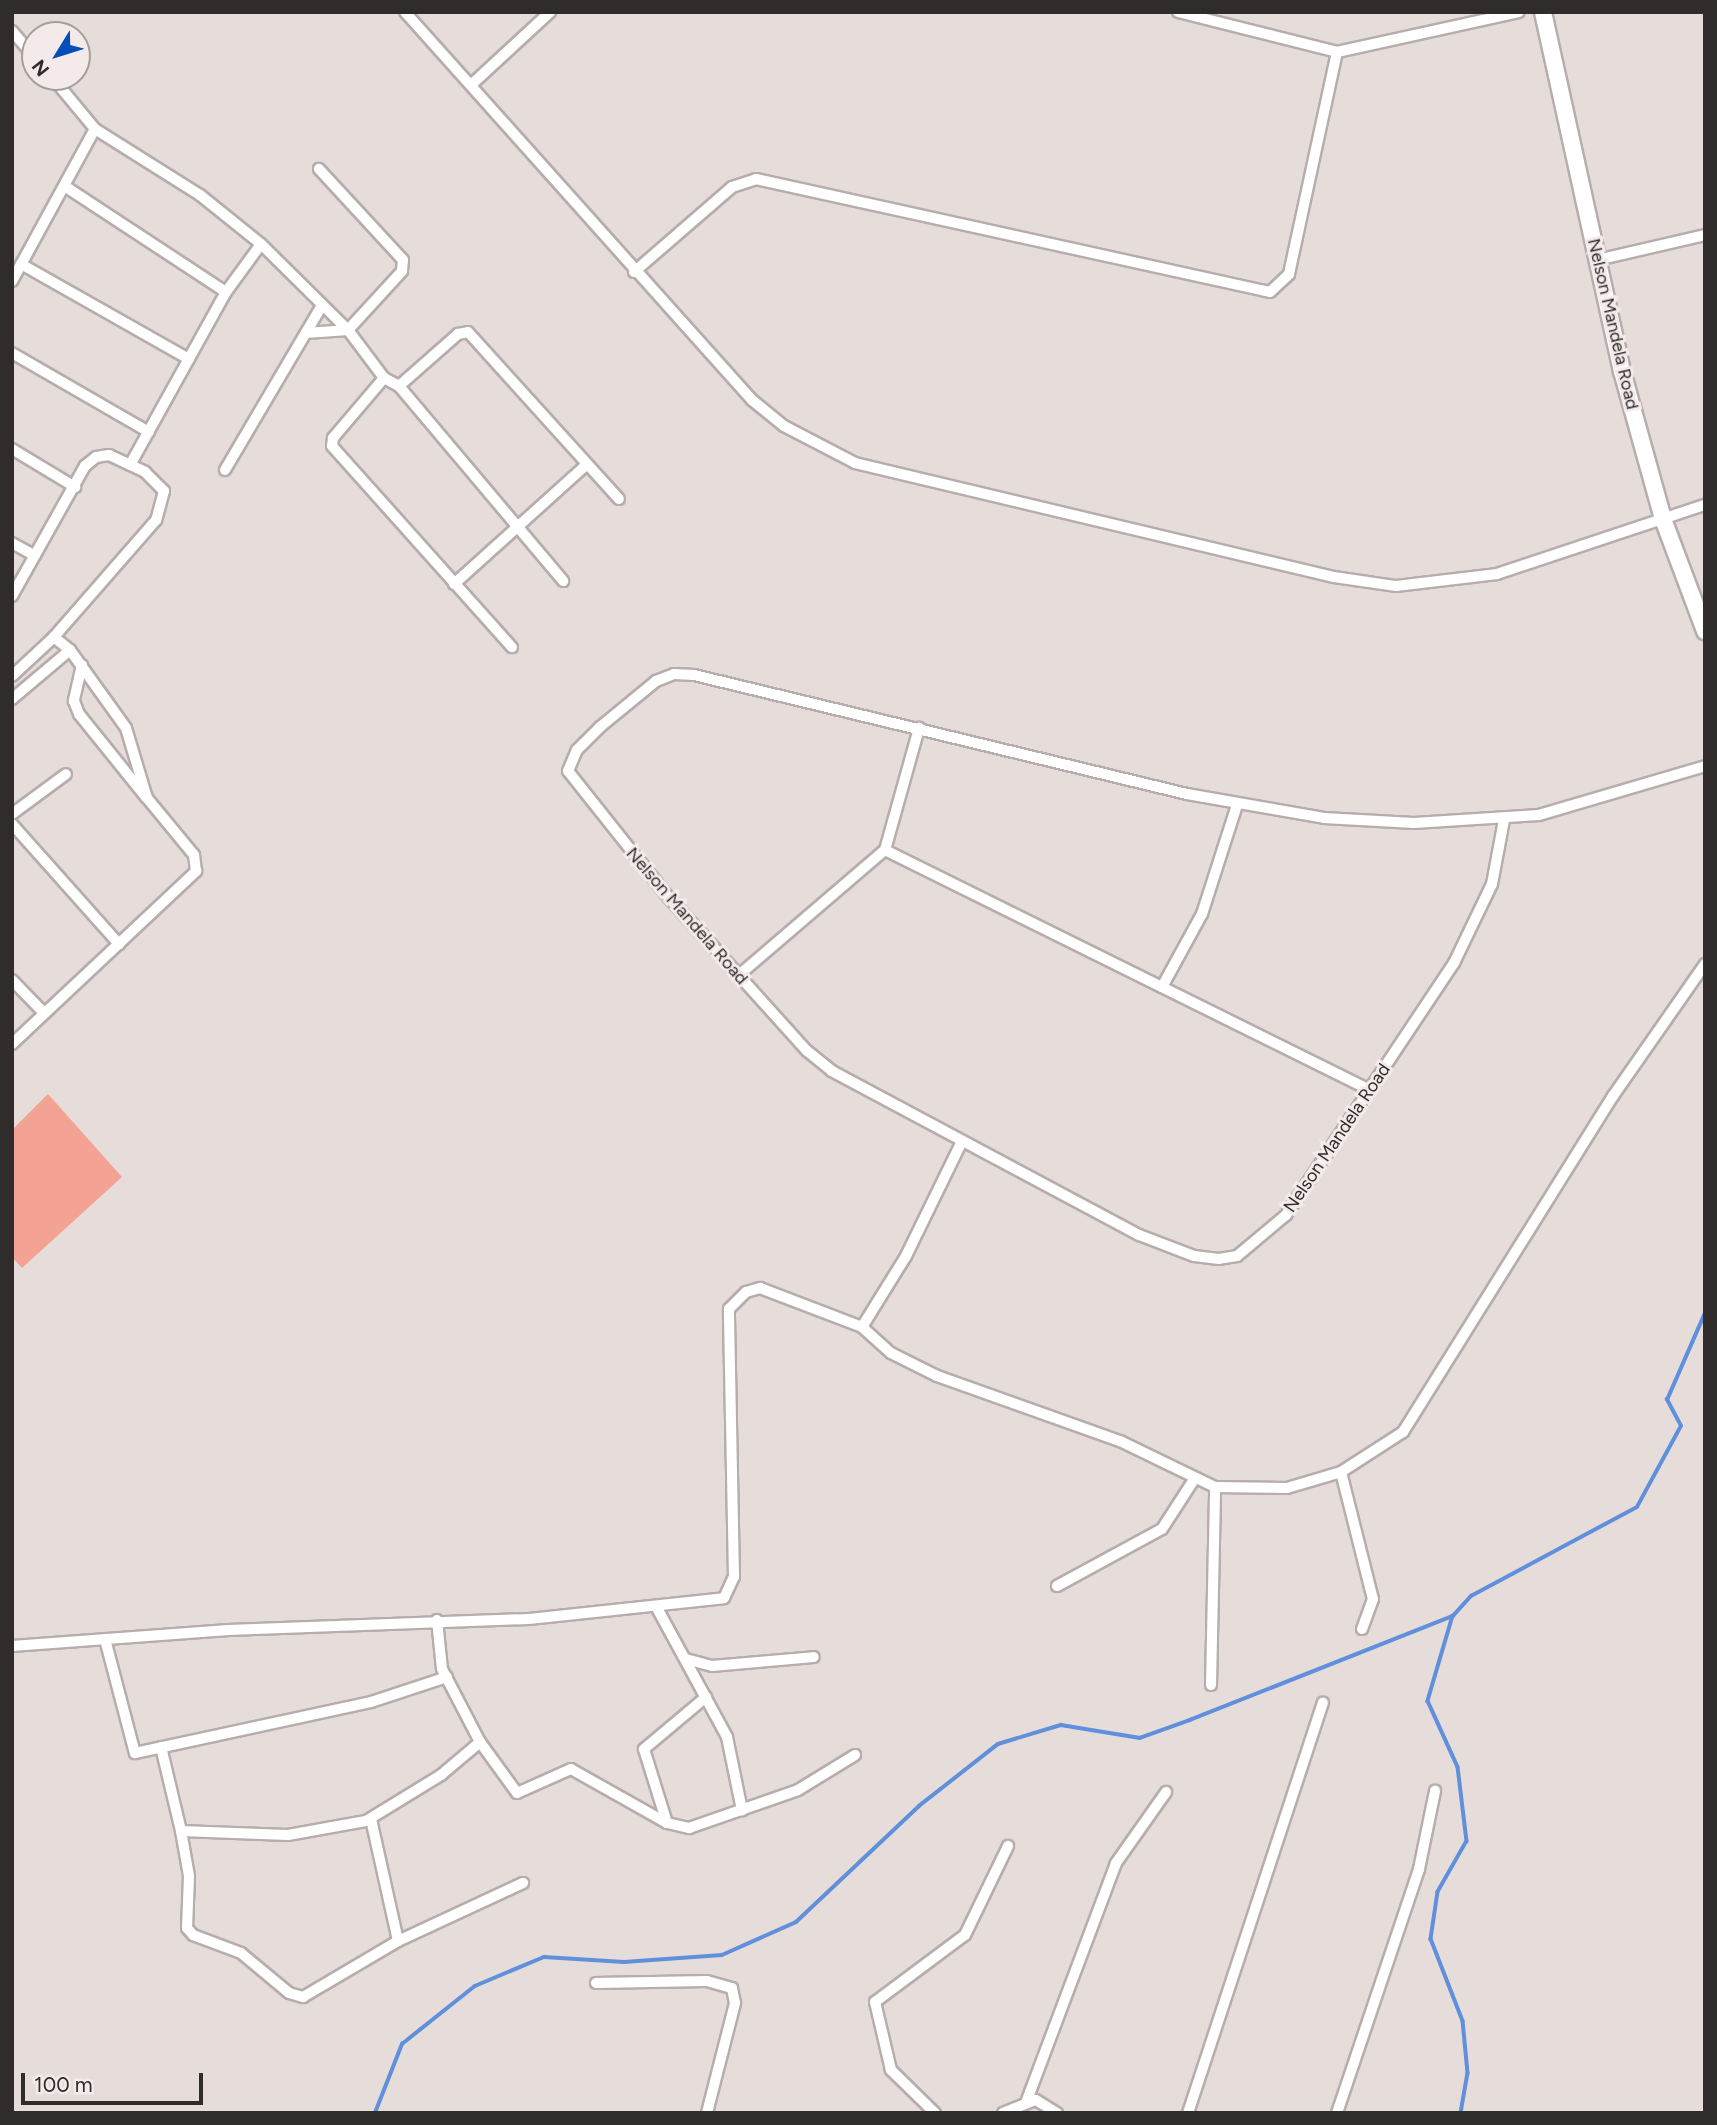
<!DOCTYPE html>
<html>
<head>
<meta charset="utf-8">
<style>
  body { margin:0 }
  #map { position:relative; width:1717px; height:2125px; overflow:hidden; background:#e6dddb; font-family:Figtree,sans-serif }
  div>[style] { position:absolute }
  .green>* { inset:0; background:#f4a294 }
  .stream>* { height:3.5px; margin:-1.75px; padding:0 1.75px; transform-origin:1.75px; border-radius:1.75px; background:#608fdc }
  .roads { filter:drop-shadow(2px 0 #b6adac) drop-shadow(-2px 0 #b6adac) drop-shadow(0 2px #b6adac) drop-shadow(0 -2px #b6adac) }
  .street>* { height:10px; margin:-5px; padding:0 5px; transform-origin:5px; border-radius:5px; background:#fff }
  .secondary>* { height:16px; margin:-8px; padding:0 8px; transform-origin:8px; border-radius:8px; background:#fff }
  span { translate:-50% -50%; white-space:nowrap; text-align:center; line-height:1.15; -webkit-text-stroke:6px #f3eae9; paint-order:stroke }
  .street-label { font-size:18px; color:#302c2c }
  .frame { position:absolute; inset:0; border:14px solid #302c2c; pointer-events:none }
  .north { position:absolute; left:21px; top:21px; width:70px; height:70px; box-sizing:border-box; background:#f3eae9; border:2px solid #a59e9d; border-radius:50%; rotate:232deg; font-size:19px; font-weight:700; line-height:28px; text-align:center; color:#302c2c }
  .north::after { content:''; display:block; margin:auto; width:24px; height:32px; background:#044eb8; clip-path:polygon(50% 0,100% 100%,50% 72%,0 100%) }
  .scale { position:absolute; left:21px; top:2073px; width:182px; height:32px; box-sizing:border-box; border:4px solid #302c2c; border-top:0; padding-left:9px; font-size:21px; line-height:24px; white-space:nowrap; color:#302c2c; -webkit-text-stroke:5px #f3eae9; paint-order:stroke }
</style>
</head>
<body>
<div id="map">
  <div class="green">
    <i style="clip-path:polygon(48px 1094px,122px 1177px,22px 1268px,12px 1257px,12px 1130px)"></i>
  </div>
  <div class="stream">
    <i style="left:1453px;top:1616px;width:89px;rotate:106.4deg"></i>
    <i style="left:1428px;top:1701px;width:72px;rotate:65.6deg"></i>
    <i style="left:1458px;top:1767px;width:75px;rotate:83.1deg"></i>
    <i style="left:1467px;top:1841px;width:59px;rotate:119.6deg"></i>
    <i style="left:1438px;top:1892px;width:48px;rotate:98.5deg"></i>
    <i style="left:1431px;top:1939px;width:88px;rotate:68.7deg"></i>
    <i style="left:1463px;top:2021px;width:52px;rotate:84.5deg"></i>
    <i style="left:1468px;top:2073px;width:41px;rotate:99.9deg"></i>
    <i style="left:375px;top:2113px;width:74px;rotate:-68.6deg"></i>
    <i style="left:402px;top:2044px;width:93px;rotate:-38.5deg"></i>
    <i style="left:475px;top:1986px;width:75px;rotate:-22.8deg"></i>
    <i style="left:544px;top:1957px;width:80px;rotate:3.6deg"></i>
    <i style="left:624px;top:1962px;width:98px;rotate:-4.1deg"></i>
    <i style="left:722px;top:1955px;width:81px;rotate:-24deg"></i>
    <i style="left:796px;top:1922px;width:169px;rotate:-43.3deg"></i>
    <i style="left:919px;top:1806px;width:100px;rotate:-38.1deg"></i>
    <i style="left:998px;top:1744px;width:66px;rotate:-16.8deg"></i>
    <i style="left:1061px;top:1725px;width:80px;rotate:9.3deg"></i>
    <i style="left:1140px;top:1738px;width:53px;rotate:-19.8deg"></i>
    <i style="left:1190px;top:1720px;width:283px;rotate:-21.6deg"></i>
    <i style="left:1453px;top:1616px;width:27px;rotate:-48deg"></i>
    <i style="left:1471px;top:1596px;width:188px;rotate:-28.2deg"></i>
    <i style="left:1637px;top:1507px;width:92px;rotate:-61.5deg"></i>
    <i style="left:1681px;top:1426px;width:30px;rotate:-118deg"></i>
    <i style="left:1667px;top:1400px;width:95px;rotate:-66.4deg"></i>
  </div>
  <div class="roads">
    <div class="street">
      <i style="left:405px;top:12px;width:521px;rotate:48.19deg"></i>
      <i style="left:752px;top:400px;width:41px;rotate:39.1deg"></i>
      <i style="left:784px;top:426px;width:80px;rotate:27.5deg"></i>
      <i style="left:855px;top:463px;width:492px;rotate:13.4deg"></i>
      <i style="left:1334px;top:577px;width:63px;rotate:8.3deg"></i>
      <i style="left:1396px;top:586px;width:102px;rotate:-6.8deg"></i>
      <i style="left:1497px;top:574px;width:219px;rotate:-18.4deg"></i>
      <i style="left:1178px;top:12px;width:164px;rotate:14.1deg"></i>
      <i style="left:1337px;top:52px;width:186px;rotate:-12.4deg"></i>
      <i style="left:12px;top:31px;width:35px;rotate:49deg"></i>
      <i style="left:52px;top:77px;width:67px;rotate:50.4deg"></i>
      <i style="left:95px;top:129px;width:124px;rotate:32.2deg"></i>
      <i style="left:200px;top:195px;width:78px;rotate:38.8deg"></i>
      <i style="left:261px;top:244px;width:122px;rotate:44.7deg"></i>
      <i style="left:348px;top:330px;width:60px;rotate:53.1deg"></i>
      <i style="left:384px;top:378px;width:17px;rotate:28deg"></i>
      <i style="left:399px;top:386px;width:255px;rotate:49.9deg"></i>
      <i style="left:471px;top:85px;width:108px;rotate:-42.7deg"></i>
      <i style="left:66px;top:187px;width:191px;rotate:33.3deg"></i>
      <i style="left:1597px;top:260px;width:111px;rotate:-13deg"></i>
      <i style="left:21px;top:264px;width:193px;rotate:29.5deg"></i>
      <i style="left:634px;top:272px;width:130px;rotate:-40.9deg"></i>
      <i style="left:732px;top:187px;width:25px;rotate:-18deg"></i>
      <i style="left:756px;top:179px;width:526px;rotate:12.4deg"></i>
      <i style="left:1270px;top:292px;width:26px;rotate:-43deg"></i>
      <i style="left:1289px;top:274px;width:227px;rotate:-77.8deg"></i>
      <i style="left:12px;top:281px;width:173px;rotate:-61.4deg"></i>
      <i style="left:306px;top:333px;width:42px;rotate:-4.1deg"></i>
      <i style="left:348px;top:330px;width:80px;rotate:-47.5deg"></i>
      <i style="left:402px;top:271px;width:11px;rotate:-85deg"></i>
      <i style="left:403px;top:260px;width:124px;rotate:-132.7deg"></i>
      <i style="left:12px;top:353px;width:158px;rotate:30deg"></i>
      <i style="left:384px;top:378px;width:79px;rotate:130.4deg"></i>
      <i style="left:333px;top:438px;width:8px;rotate:97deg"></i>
      <i style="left:332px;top:446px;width:270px;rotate:48.2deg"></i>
      <i style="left:399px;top:386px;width:79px;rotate:-41.4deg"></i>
      <i style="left:458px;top:334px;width:10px;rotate:-11deg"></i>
      <i style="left:468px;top:332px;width:225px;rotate:47.9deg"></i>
      <i style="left:12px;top:449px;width:74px;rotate:31.1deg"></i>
      <i style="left:130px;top:465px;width:198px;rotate:-61deg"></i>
      <i style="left:226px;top:292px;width:59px;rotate:-53.9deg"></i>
      <i style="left:225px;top:470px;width:191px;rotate:-59.5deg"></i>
      <i style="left:12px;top:543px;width:26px;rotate:29deg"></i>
      <i style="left:454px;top:584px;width:178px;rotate:-42deg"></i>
      <i style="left:12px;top:596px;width:149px;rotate:-60.7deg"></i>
      <i style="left:85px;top:466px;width:14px;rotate:-39deg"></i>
      <i style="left:96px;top:457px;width:13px;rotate:-9deg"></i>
      <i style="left:109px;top:455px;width:40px;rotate:25deg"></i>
      <i style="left:145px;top:472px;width:27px;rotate:45deg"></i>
      <i style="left:164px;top:491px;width:30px;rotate:105deg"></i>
      <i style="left:156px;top:520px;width:155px;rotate:131.1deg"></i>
      <i style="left:54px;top:637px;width:57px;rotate:137.1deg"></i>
      <i style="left:82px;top:665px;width:37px;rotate:103deg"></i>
      <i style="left:74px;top:701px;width:14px;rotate:69deg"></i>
      <i style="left:79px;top:714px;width:107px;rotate:51.1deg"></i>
      <i style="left:12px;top:699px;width:76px;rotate:-40.2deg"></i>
      <i style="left:12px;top:814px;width:67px;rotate:-36.5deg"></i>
      <i style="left:1504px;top:820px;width:65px;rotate:100.6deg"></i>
      <i style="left:1492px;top:884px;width:88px;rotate:115.7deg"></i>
      <i style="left:1454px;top:963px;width:303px;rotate:123.7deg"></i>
      <i style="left:1286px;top:1215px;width:64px;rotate:140.1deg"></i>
      <i style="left:1237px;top:1256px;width:18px;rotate:171deg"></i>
      <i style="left:1219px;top:1259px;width:25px;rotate:-173deg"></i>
      <i style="left:1194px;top:1256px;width:59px;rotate:-159.1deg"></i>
      <i style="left:1139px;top:1235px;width:348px;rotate:-151.9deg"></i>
      <i style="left:832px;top:1071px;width:32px;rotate:-141deg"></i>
      <i style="left:807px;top:1051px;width:206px;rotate:-132deg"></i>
      <i style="left:669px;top:898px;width:162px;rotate:-128.5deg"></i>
      <i style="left:568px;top:771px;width:23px;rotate:-67deg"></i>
      <i style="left:577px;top:750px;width:33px;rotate:-45deg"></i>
      <i style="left:600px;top:727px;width:72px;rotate:-39.4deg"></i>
      <i style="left:656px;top:681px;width:19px;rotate:-21deg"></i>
      <i style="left:674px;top:674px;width:20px;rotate:3deg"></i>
      <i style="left:694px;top:675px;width:507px;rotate:13.57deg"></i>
      <i style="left:1187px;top:794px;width:139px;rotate:9.9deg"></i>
      <i style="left:1324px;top:818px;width:90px;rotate:3.2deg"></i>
      <i style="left:1414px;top:823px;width:125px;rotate:-3.7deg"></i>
      <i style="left:1539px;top:815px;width:173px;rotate:-16.4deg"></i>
      <i style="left:12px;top:824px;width:161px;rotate:48.3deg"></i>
      <i style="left:885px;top:850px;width:127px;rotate:-74.4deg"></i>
      <i style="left:739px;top:975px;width:192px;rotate:-40.6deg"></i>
      <i style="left:885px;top:850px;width:541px;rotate:26.33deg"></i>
      <i style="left:12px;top:980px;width:45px;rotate:45.9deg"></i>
      <i style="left:1162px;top:987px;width:83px;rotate:-61.3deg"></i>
      <i style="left:1202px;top:914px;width:114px;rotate:-72.2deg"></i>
      <i style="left:12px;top:1044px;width:253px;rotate:-43.2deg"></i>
      <i style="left:196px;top:871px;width:16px;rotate:-97deg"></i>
      <i style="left:194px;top:855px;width:74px;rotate:-129.5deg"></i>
      <i style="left:147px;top:798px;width:73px;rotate:-106.7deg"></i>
      <i style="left:126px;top:728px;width:96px;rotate:-125.7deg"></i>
      <i style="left:70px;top:650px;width:21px;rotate:-141deg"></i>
      <i style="left:862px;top:1327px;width:84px;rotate:-58.2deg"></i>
      <i style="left:906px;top:1256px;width:128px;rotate:-64deg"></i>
      <i style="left:1341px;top:1472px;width:131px;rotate:75.9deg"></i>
      <i style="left:1373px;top:1599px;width:32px;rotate:110deg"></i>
      <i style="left:1057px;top:1586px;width:119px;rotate:-28.5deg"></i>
      <i style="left:1162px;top:1529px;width:61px;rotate:-57.1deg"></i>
      <i style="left:657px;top:1608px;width:147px;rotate:61.5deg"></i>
      <i style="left:727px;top:1737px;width:75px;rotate:78.4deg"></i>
      <i style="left:437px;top:1620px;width:49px;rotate:84.2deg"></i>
      <i style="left:442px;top:1669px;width:82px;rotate:62.5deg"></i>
      <i style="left:480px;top:1742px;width:63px;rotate:54deg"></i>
      <i style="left:517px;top:1793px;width:59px;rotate:-24deg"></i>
      <i style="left:571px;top:1769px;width:110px;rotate:29.4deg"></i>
      <i style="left:667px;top:1823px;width:23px;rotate:13deg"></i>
      <i style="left:689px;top:1828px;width:115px;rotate:-19.2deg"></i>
      <i style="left:798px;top:1790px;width:67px;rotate:-31.6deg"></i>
      <i style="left:105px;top:1639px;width:118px;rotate:75.3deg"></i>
      <i style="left:135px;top:1753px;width:241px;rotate:-12.2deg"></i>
      <i style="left:371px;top:1702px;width:80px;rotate:-18.2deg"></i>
      <i style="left:12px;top:1646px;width:217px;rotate:-4.2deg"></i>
      <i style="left:228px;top:1630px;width:301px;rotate:-2.1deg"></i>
      <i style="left:529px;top:1619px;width:196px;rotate:-6.1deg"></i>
      <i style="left:724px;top:1598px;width:23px;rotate:-65deg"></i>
      <i style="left:734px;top:1577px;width:268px;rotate:-91.1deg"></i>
      <i style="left:729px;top:1309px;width:24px;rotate:-45deg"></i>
      <i style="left:746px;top:1292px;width:15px;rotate:-16deg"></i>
      <i style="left:760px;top:1288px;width:109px;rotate:20.9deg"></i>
      <i style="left:862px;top:1327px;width:39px;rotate:42deg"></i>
      <i style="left:891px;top:1353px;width:51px;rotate:26.6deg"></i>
      <i style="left:937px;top:1376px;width:194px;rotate:19.6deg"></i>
      <i style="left:1120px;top:1441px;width:106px;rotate:25.8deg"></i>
      <i style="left:1215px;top:1487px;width:72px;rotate:0.8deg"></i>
      <i style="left:1287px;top:1488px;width:56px;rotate:-16.5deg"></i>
      <i style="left:1341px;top:1472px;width:74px;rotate:-32.8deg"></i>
      <i style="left:1403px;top:1432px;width:396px;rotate:-58deg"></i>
      <i style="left:1613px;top:1096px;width:161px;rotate:-55.1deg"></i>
      <i style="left:686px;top:1659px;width:27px;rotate:15deg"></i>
      <i style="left:712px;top:1666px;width:102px;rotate:-5deg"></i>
      <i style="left:1211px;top:1685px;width:198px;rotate:-88.8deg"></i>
      <i style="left:161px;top:1747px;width:86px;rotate:76.6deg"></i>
      <i style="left:181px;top:1831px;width:46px;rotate:79.9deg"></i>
      <i style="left:189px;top:1876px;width:52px;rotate:92.2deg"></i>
      <i style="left:187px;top:1928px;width:9px;rotate:49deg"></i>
      <i style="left:193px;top:1935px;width:51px;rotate:20.6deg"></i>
      <i style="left:241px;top:1953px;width:62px;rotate:39.8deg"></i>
      <i style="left:289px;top:1993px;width:15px;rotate:16deg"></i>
      <i style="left:303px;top:1997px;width:110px;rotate:-30.5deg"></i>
      <i style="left:371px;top:1819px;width:125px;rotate:77.5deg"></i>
      <i style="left:398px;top:1941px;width:138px;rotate:-24.9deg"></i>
      <i style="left:667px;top:1823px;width:77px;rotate:-107.3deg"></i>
      <i style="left:644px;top:1749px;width:81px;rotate:-40deg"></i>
      <i style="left:181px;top:1831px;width:107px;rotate:2.1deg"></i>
      <i style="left:288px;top:1835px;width:79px;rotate:-10.2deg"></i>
      <i style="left:366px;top:1821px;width:88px;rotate:-31.5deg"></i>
      <i style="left:441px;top:1775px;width:51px;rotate:-40.2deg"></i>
      <i style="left:596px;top:1983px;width:111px;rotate:-1deg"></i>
      <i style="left:707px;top:1981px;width:26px;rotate:16deg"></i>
      <i style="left:732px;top:1988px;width:15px;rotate:79deg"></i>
      <i style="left:735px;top:2003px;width:114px;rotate:104.3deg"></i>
      <i style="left:1027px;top:2100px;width:253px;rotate:-69.4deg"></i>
      <i style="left:1116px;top:1863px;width:87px;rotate:-54.8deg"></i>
      <i style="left:935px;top:2113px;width:62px;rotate:-135.7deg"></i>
      <i style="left:891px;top:2070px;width:70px;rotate:-103.2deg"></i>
      <i style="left:875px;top:2002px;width:112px;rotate:-36.7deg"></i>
      <i style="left:965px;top:1935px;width:99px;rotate:-64.2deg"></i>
      <i style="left:1003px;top:2113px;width:35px;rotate:-22deg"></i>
      <i style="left:1036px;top:2100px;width:25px;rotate:32deg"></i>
      <i style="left:1188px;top:2113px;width:432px;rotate:-71.8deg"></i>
      <i style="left:1337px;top:2113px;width:257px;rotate:-71.4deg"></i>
      <i style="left:1419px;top:1869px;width:80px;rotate:-78.4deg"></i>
    </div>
    <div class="secondary">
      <i style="left:1543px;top:12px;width:368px;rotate:77.6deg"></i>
      <i style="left:1622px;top:371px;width:154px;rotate:74.5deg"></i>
      <i style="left:1663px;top:519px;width:120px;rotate:69.4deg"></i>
    </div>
  </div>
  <div class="street-label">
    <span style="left:1613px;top:324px;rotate:77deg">Nelson Mandela Road</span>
    <span style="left:687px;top:916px;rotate:49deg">Nelson Mandela Road</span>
    <span style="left:1337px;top:1138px;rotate:-56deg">Nelson Mandela Road</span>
  </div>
  <div class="frame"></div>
  <div class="north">N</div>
  <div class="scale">100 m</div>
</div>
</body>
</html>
